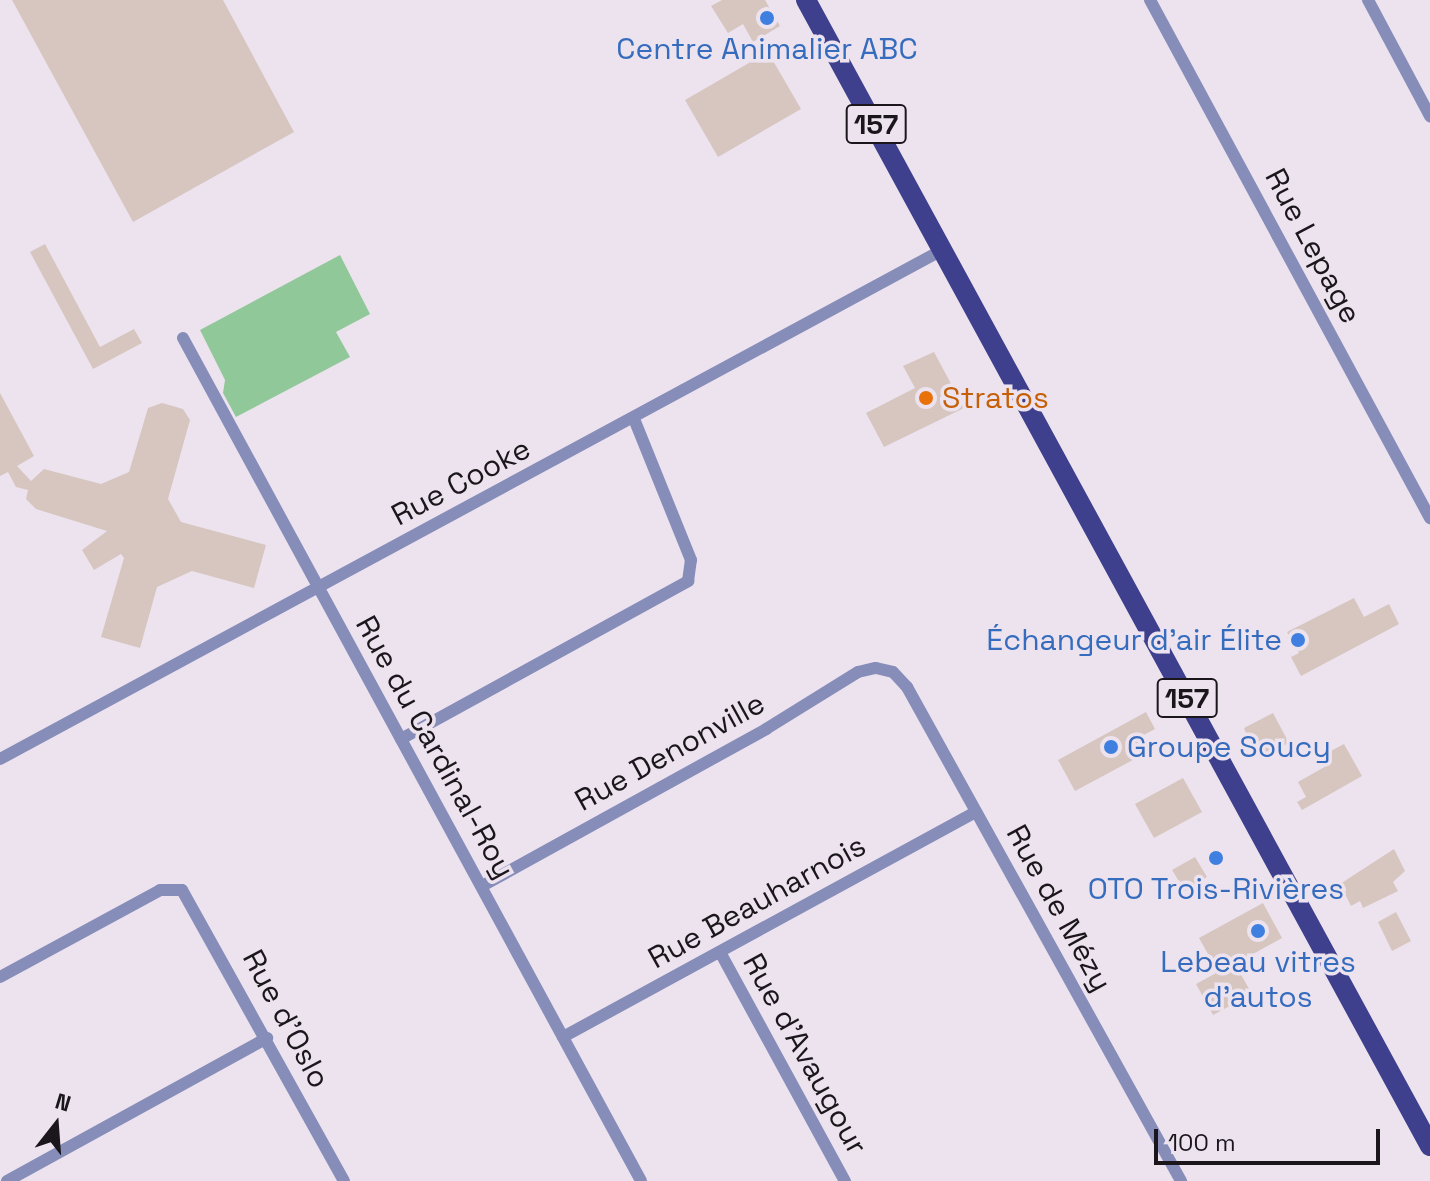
<!DOCTYPE html>
<html>
<head>
<meta charset="utf-8">
<style>
  body { margin:0 }
  #map { position:relative; width:1430px; height:1181px; overflow:hidden; background:#ede3ef; font-family:"Space Grotesk",sans-serif }
  div>[style] { position:absolute }
  .forest>* { inset:0; background:#91c899 }
  .building>* { inset:0; background:#d6c6bf }
  .street>* { height:12px; margin:-6px; padding:0 6px; transform-origin:6px; border-radius:6px; background:#878db9 }
  .primary>* { height:20px; margin:-10px; padding:0 10px; transform-origin:10px; border-radius:10px; background:#3e3f8d }
  .dots>* { width:22px; height:22px; translate:-50% -50%; box-sizing:border-box; border:4px solid #ede3ef; border-radius:50% }
  span { translate:-50% -50%; white-space:nowrap; text-align:center; line-height:1.15; -webkit-text-stroke:7px #ede3ef; paint-order:stroke }
  .shield-label span { padding:2px 6px; background:#ede3ef; border:2px solid; border-radius:6px; -webkit-text-stroke-width:0 }
  .shield-label { font-size:28px; color:#1a161b; font-weight:700 }
  .shop-label { font-size:30px; color:#366cbe }
  .right { translate:-100% -50%; text-align:right }
  .left { translate:0 -50%; text-align:left }
  .street-label { font-size:30px; color:#1a161b }
  .food-label { font-size:30px; color:#c56008 }
  .north { position:absolute; left:16px; top:1085px; width:80px; height:80px; -webkit-text-stroke:6px #ede3ef; paint-order:stroke; rotate:17deg; font-size:22px; font-weight:700; line-height:32px; text-align:center; color:#1a161b }
  .north::after { content:''; display:block; margin:auto; width:28px; height:36px; background:#1a161b; clip-path:polygon(50% 0,100% 100%,50% 72%,0 100%) }
  .scale { position:absolute; left:1154px; top:1129px; width:226px; height:36px; box-sizing:border-box; border:4px solid #1a161b; border-top:0; padding-left:10px; font-size:24px; line-height:28px; white-space:nowrap; color:#1a161b; -webkit-text-stroke:6px #ede3ef; paint-order:stroke }
</style>
</head>
<body>
<div id="map">
  <div class="forest">
    <i style="clip-path:polygon(340px 255px,370px 314px,336px 332px,350px 357px,236px 417px,223px 393px,225px 380px,200px 330px)"></i>
  </div>
  <div class="building">
    <i style="clip-path:polygon(12px 0,223px 0,294px 132px,133px 222px)"></i>
    <i style="clip-path:polygon(722px 0,765px 0,780px 26px,753px 42px,743px 24px,728px 33px,711px 6px)"></i>
    <i style="clip-path:polygon(768px 52px,801px 109px,718px 157px,685px 100px)"></i>
    <i style="clip-path:polygon(45px 244px,100px 347px,134px 329px,142px 343px,93px 369px,30px 252px)"></i>
    <i style="clip-path:polygon(934px 352px,964px 408px,884px 447px,866px 413px,915px 388px,903px 366px)"></i>
    <i style="clip-path:polygon(0 393px,34px 456px,17px 466px,31px 481px,44px 469px,101px 484px,129px 472px,148px 408px,162px 403px,183px 409px,190px 420px,168px 499px,181px 522px,266px 545px,254px 588px,192px 571px,157px 587px,140px 648px,101px 637px,124px 558px,121px 554px,94px 570px,82px 550px,107px 531px,36px 509px,26px 499px,28px 490px,16px 487px,8px 472px,0 476px)"></i>
    <i style="clip-path:polygon(1354px 598px,1364px 617px,1389px 604px,1399px 624px,1301px 676px,1291px 657px,1299px 653px,1287px 632px)"></i>
    <i style="clip-path:polygon(1146px 712px,1155px 729px,1136px 739px,1144px 754px,1075px 791px,1058px 760px)"></i>
    <i style="clip-path:polygon(1273px 713px,1289px 743px,1263px 757px,1257px 746px,1252px 749px,1244px 728px)"></i>
    <i style="clip-path:polygon(1344px 744px,1362px 776px,1302px 810px,1297px 802px,1306px 797px,1298px 782px,1328px 765px,1323px 755px)"></i>
    <i style="clip-path:polygon(1183px 778px,1202px 812px,1154px 838px,1135px 804px)"></i>
    <i style="clip-path:polygon(1394px 849px,1405px 871px,1393px 882px,1398px 891px,1363px 908px,1360px 901px,1351px 906px,1340px 884px)"></i>
    <i style="clip-path:polygon(1195px 857px,1207px 877px,1185px 891px,1172px 870px)"></i>
    <i style="clip-path:polygon(1263px 903px,1282px 938px,1235px 964px,1252px 994px,1213px 1015px,1196px 984px,1218px 972px,1199px 938px)"></i>
    <i style="clip-path:polygon(1396px 912px,1411px 941px,1392px 951px,1378px 922px)"></i>
  </div>
  <div class="street">
    <i style="left:1150px;top:0;width:589px;rotate:61.61deg"></i>
    <i style="left:1368px;top:0;width:132px;rotate:61.9deg"></i>
    <i style="left:183px;top:338px;width:959px;rotate:61.48deg"></i>
    <i style="left:401px;top:739px;width:328px;rotate:-28.8deg"></i>
    <i style="left:688px;top:581px;width:21px;rotate:-82deg"></i>
    <i style="left:691px;top:560px;width:152px;rotate:-112deg"></i>
    <i style="left:0;top:759px;width:1073px;rotate:-28.38deg"></i>
    <i style="left:482px;top:886px;width:325px;rotate:-28.9deg"></i>
    <i style="left:766px;top:729px;width:108px;rotate:-31.8deg"></i>
    <i style="left:858px;top:672px;width:18px;rotate:-13deg"></i>
    <i style="left:876px;top:668px;width:17px;rotate:13deg"></i>
    <i style="left:893px;top:672px;width:21px;rotate:47deg"></i>
    <i style="left:907px;top:687px;width:565px;rotate:60.98deg"></i>
    <i style="left:720px;top:952px;width:261px;rotate:61.4deg"></i>
    <i style="left:0;top:977px;width:182px;rotate:-28.5deg"></i>
    <i style="left:160px;top:890px;width:22px"></i>
    <i style="left:182px;top:890px;width:333px;rotate:60.9deg"></i>
    <i style="left:563px;top:1037px;width:470px;rotate:-28.6deg"></i>
    <i style="left:7px;top:1181px;width:297px;rotate:-28.8deg"></i>
  </div>
  <div class="primary">
    <i style="left:806px;top:0;width:1305px;rotate:61.43deg"></i>
  </div>
  <div class="dots">
    <i style="left:767px;top:18px;background:#3f7fe0"></i>
    <i style="left:926px;top:398px;background:#e8710a"></i>
    <i style="left:1298px;top:640px;background:#3f7fe0"></i>
    <i style="left:1111px;top:747px;background:#3f7fe0"></i>
    <i style="left:1216px;top:858px;background:#3f7fe0"></i>
    <i style="left:1258px;top:931px;background:#3f7fe0"></i>
  </div>
  <div class="shield-label">
    <span style="left:876px;top:124px">157</span>
    <span style="left:1187px;top:698px">157</span>
  </div>
  <div class="shop-label">
    <span style="left:767px;top:49px">Centre Animalier ABC</span>
    <span class="right" style="left:1282px;top:640px">Échangeur d'air Élite</span>
    <span class="left" style="left:1127px;top:747px">Groupe Soucy</span>
    <span style="left:1216px;top:889px">OTO Trois-Rivières</span>
    <span style="left:1258px;top:979px">Lebeau vitres<br>d'autos</span>
  </div>
  <div class="street-label">
    <span style="left:1313px;top:246px;rotate:62deg">Rue Lepage</span>
    <span style="left:461px;top:482px;rotate:-28deg">Rue Cooke</span>
    <span style="left:435px;top:747px;rotate:61deg">Rue du Cardinal-Roy</span>
    <span style="left:670px;top:752px;rotate:-29deg">Rue Denonville</span>
    <span style="left:757px;top:902px;rotate:-29deg">Rue Beauharnois</span>
    <span style="left:1059px;top:908px;rotate:61deg">Rue de Mézy</span>
    <span style="left:286px;top:1019px;rotate:62deg">Rue d'Oslo</span>
    <span style="left:805px;top:1054px;rotate:61deg">Rue d'Avaugour</span>
  </div>
  <div class="food-label">
    <span class="left" style="left:942px;top:398px">Stratos</span>
  </div>
  <div class="north">N</div>
  <div class="scale">100 m</div>
</div>
</body>
</html>
